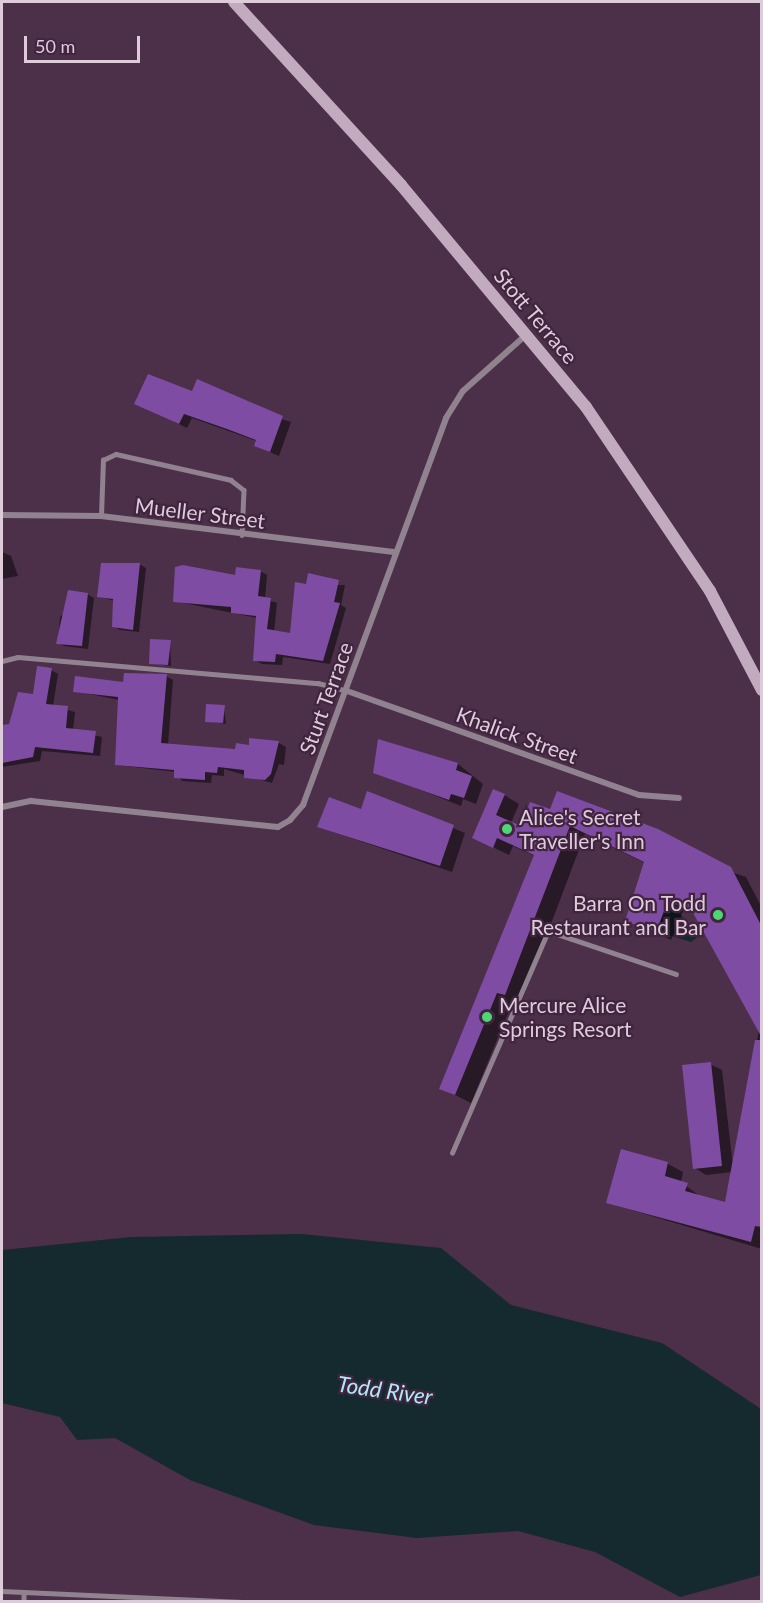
<!DOCTYPE html>
<html>
<head>
<meta charset="utf-8">
<style>
  body { margin:0 }
  #map { position:relative; width:763px; height:1603px; overflow:hidden; background:#4c2f49; font-family:Lato,sans-serif }
  div>[style] { position:absolute }
  .water>* { inset:0; background:#152a2e }
  .shadow>* { inset:0; background:#0007 }
  .building>* { inset:0; background:#7f4ca3 }
  .service>* { height:4.5px; margin:-2.25px; padding:0 2.25px; transform-origin:2.25px; border-radius:2.25px; background:#918290 }
  .minor>* { height:6px; margin:-3px; padding:0 3px; transform-origin:3px; border-radius:3px; background:#918290 }
  .secondary>* { height:12px; margin:-6px; padding:0 6px; transform-origin:6px; border-radius:6px; background:#c2aabf }
  .dots>* { width:16px; height:16px; translate:-50% -50%; box-sizing:border-box; border:3px solid #41253f; border-radius:50% }
  span { translate:-50% -50%; white-space:nowrap; text-align:center; line-height:1.15; -webkit-text-stroke:4.5px #41253f; paint-order:stroke }
  .street-label { font-size:21px; color:#deccdb }
  .poi-label { font-size:21px; color:#deccdb }
  .left { translate:0 -50%; text-align:left }
  .right { translate:-100% -50%; text-align:right }
  .water-label { font-size:22px; color:#aaedf9; font-style:italic }
  .frame { position:absolute; inset:0; border:3px solid #deccdb; pointer-events:none }
  .scale { position:absolute; left:24px; top:36px; width:116px; height:27px; box-sizing:border-box; border:3px solid #deccdb; border-top:0; padding-left:8px; font-size:18px; line-height:21px; white-space:nowrap; color:#deccdb; -webkit-text-stroke:4px #41253f; paint-order:stroke }
</style>
</head>
<body>
<div id="map">
  <div class="water">
    <i style="clip-path:polygon(665px 907px,681px 915px,699px 936px,691px 942px,665px 934px,658px 925px)"></i>
    <i style="clip-path:polygon(302px 1234px,441px 1248px,511px 1305px,662px 1343px,761px 1409px,761px 1575px,680px 1597px,595px 1552px,518px 1531px,417px 1538px,314px 1525px,190px 1480px,115px 1438px,77px 1440px,60px 1417px,2px 1403px,2px 1250px,131px 1237px)"></i>
  </div>
  <div class="shadow">
    <i style="clip-path:polygon(193px 393px,291px 422px,279px 456px,256px 446px,257px 441px,192px 418px,187px 428px,145px 408px)"></i>
    <i style="clip-path:polygon(2px 552px,11px 556px,18px 576px,2px 579px)"></i>
    <i style="clip-path:polygon(139px 564px,146px 568px,139px 632px,120px 630px,114px 626px,114px 601px,99px 596px)"></i>
    <i style="clip-path:polygon(260px 571px,267px 575px,265px 599px,277px 603px,274px 632px,291px 635px,307px 586px,345px 585px,341px 605px,346px 608px,330px 664px,283px 657px,282px 665px,262px 664px,255px 660px,257px 618px,174px 601px)"></i>
    <i style="clip-path:polygon(87px 594px,94px 598px,88px 649px,64px 646px,58px 643px,60px 617px)"></i>
    <i style="clip-path:polygon(170px 642px,171px 666px,151px 663px)"></i>
    <i style="clip-path:polygon(51px 670px,58px 674px,53px 706px,75px 712px,73px 730px,102px 737px,100px 756px,42px 751px,40px 761px,2px 767px,2px 728px,10px 725px)"></i>
    <i style="clip-path:polygon(166px 676px,173px 680px,168px 745px,236px 751px,250px 746px,251px 740px,279px 743px,286px 747px,284px 765px,279px 764px,272px 783px,224px 769px,224px 776px,212px 775px,211px 783px,182px 781px,176px 772px,117px 765px,119px 700px,75px 691px)"></i>
    <i style="clip-path:polygon(224px 707px,226px 724px,206px 721px)"></i>
    <i style="clip-path:polygon(458px 764px,483px 784px,476px 804px,463px 799px,461px 806px,375px 772px)"></i>
    <i style="clip-path:polygon(368px 793px,465px 833px,452px 872px,318px 827px,362px 811px)"></i>
    <i style="clip-path:polygon(504px 795px,519px 804px,511px 823px,522px 828px,531px 804px,746px 877px,762px 908px,762px 1249px,608px 1203px,622px 1151px,668px 1164px,683px 1172px,681px 1182px,701px 1197px,726px 1204px,732px 1172px,706px 1175px,695px 1168px,710px 1064px,722px 1070px,733px 1167px,759px 1030px,695px 914px,684px 909px,671px 940px,627px 920px,645px 863px,585px 834px,521px 1003px,513px 1001px,471px 1103px,441px 1088px,535px 856px,513px 846px,509px 855px,474px 838px)"></i>
  </div>
  <div class="building">
    <i style="clip-path:polygon(148px 374px,192px 391px,197px 379px,283px 416px,270px 452px,254px 446px,256px 440px,227px 429px,184px 414px,179px 424px,134px 404px)"></i>
    <i style="clip-path:polygon(101px 563px,140px 563px,133px 630px,112px 627px,113px 599px,97px 597px)"></i>
    <i style="clip-path:polygon(183px 565px,235px 575px,236px 567px,261px 570px,258px 596px,271px 598px,267px 629px,290px 633px,295px 582px,306px 584px,308px 573px,339px 580px,334px 602px,340px 603px,323px 661px,276px 654px,275px 662px,253px 661px,256px 616px,231px 613px,231px 607px,173px 602px,175px 567px)"></i>
    <i style="clip-path:polygon(68px 590px,88px 593px,82px 646px,56px 644px)"></i>
    <i style="clip-path:polygon(150px 639px,171px 640px,168px 665px,149px 664px)"></i>
    <i style="clip-path:polygon(37px 666px,52px 668px,46px 704px,68px 706px,66px 728px,96px 731px,93px 753px,35px 747px,33px 757px,2px 763px,2px 725px,9px 724px,18px 692px,33px 694px)"></i>
    <i style="clip-path:polygon(124px 673px,167px 674px,161px 743px,235px 749px,236px 743px,249px 745px,249px 738px,279px 741px,271px 774px,265px 780px,244px 778px,244px 770px,218px 767px,217px 773px,205px 772px,205px 780px,174px 778px,174px 770px,115px 765px,118px 697px,73px 692px,75px 676px,123px 682px)"></i>
    <i style="clip-path:polygon(206px 704px,225px 705px,223px 723px,205px 722px)"></i>
    <i style="clip-path:polygon(378px 739px,458px 763px,456px 770px,472px 776px,464px 798px,451px 794px,449px 800px,373px 773px)"></i>
    <i style="clip-path:polygon(493px 789px,505px 794px,496px 815px,521px 826px,530px 802px,550px 809px,557px 791px,658px 829px,731px 867px,762px 927px,762px 1038px,692px 911px,668px 901px,656px 932px,625px 921px,644px 862px,570px 826px,505px 995px,497px 993px,455px 1095px,439px 1089px,534px 855px,497px 838px,493px 848px,472px 838px)"></i>
    <i style="clip-path:polygon(367px 791px,454px 825px,440px 866px,317px 827px,329px 797px,361px 809px)"></i>
    <i style="clip-path:polygon(755px 1040px,762px 1040px,762px 1227px,755px 1226px,751px 1242px,606px 1203px,621px 1149px,668px 1162px,665px 1176px,688px 1183px,685px 1191px,725px 1202px)"></i>
    <i style="clip-path:polygon(711px 1062px,722px 1166px,693px 1169px,682px 1065px)"></i>
  </div>
  <div class="service">
    <i style="left:101px;top:516px;width:56px;rotate:-88deg"></i>
    <i style="left:103px;top:460px;width:14px;rotate:-25deg"></i>
    <i style="left:116px;top:454px;width:118px;rotate:12.7deg"></i>
    <i style="left:231px;top:480px;width:16px;rotate:38deg"></i>
    <i style="left:244px;top:490px;width:45px;rotate:92.5deg"></i>
    <i style="left:2px;top:661px;width:16px;rotate:-14deg"></i>
    <i style="left:18px;top:657px;width:301px;rotate:5deg"></i>
    <i style="left:318px;top:683px;width:30px;rotate:15deg"></i>
    <i style="left:452px;top:1153px;width:242px;rotate:-66.6deg"></i>
    <i style="left:548px;top:931px;width:135px;rotate:18.6deg"></i>
    <i style="left:2px;top:1591px;width:246px;rotate:2.6deg"></i>
    <i style="left:24px;top:1592px;width:10px;rotate:90deg"></i>
  </div>
  <div class="minor">
    <i style="left:2px;top:515px;width:99px;rotate:0.6deg"></i>
    <i style="left:101px;top:516px;width:295px;rotate:7deg"></i>
    <i style="left:347px;top:691px;width:310px;rotate:19.6deg"></i>
    <i style="left:639px;top:795px;width:40px;rotate:4.3deg"></i>
    <i style="left:2px;top:807px;width:30px;rotate:-12deg"></i>
    <i style="left:31px;top:801px;width:248px;rotate:6deg"></i>
    <i style="left:278px;top:827px;width:14px;rotate:-30deg"></i>
    <i style="left:290px;top:820px;width:20px;rotate:-49deg"></i>
    <i style="left:303px;top:805px;width:413px;rotate:-69.7deg"></i>
    <i style="left:446px;top:418px;width:32px;rotate:-58deg"></i>
    <i style="left:463px;top:391px;width:86px;rotate:-41.7deg"></i>
  </div>
  <div class="secondary">
    <i style="left:234px;top:2px;width:248px;rotate:47.6deg"></i>
    <i style="left:401px;top:185px;width:289px;rotate:50.2deg"></i>
    <i style="left:586px;top:407px;width:222px;rotate:56deg"></i>
    <i style="left:710px;top:591px;width:112px;rotate:62.3deg"></i>
  </div>
  <div class="dots">
    <i style="left:507px;top:829px;background:#4ed675"></i>
    <i style="left:718px;top:915px;background:#4ed675"></i>
    <i style="left:487px;top:1017px;background:#4ed675"></i>
  </div>
  <div class="street-label">
    <span style="left:536px;top:316px;rotate:50deg">Stott Terrace</span>
    <span style="left:200px;top:513px;rotate:7deg">Mueller Street</span>
    <span style="left:326px;top:698px;rotate:-70deg">Sturt Terrace</span>
    <span style="left:517px;top:735px;rotate:20deg">Khalick Street</span>
  </div>
  <div class="poi-label">
    <span class="left" style="left:519px;top:829px">Alice's Secret<br>Traveller's Inn</span>
    <span class="right" style="left:706px;top:915px">Barra On Todd<br>Restaurant and Bar</span>
    <span class="left" style="left:499px;top:1017px">Mercure Alice<br>Springs Resort</span>
  </div>
  <div class="water-label">
    <span style="left:385px;top:1390px;rotate:8deg">Todd River</span>
  </div>
  <div class="frame"></div>
  <div class="scale">50 m</div>
</div>
</body>
</html>
